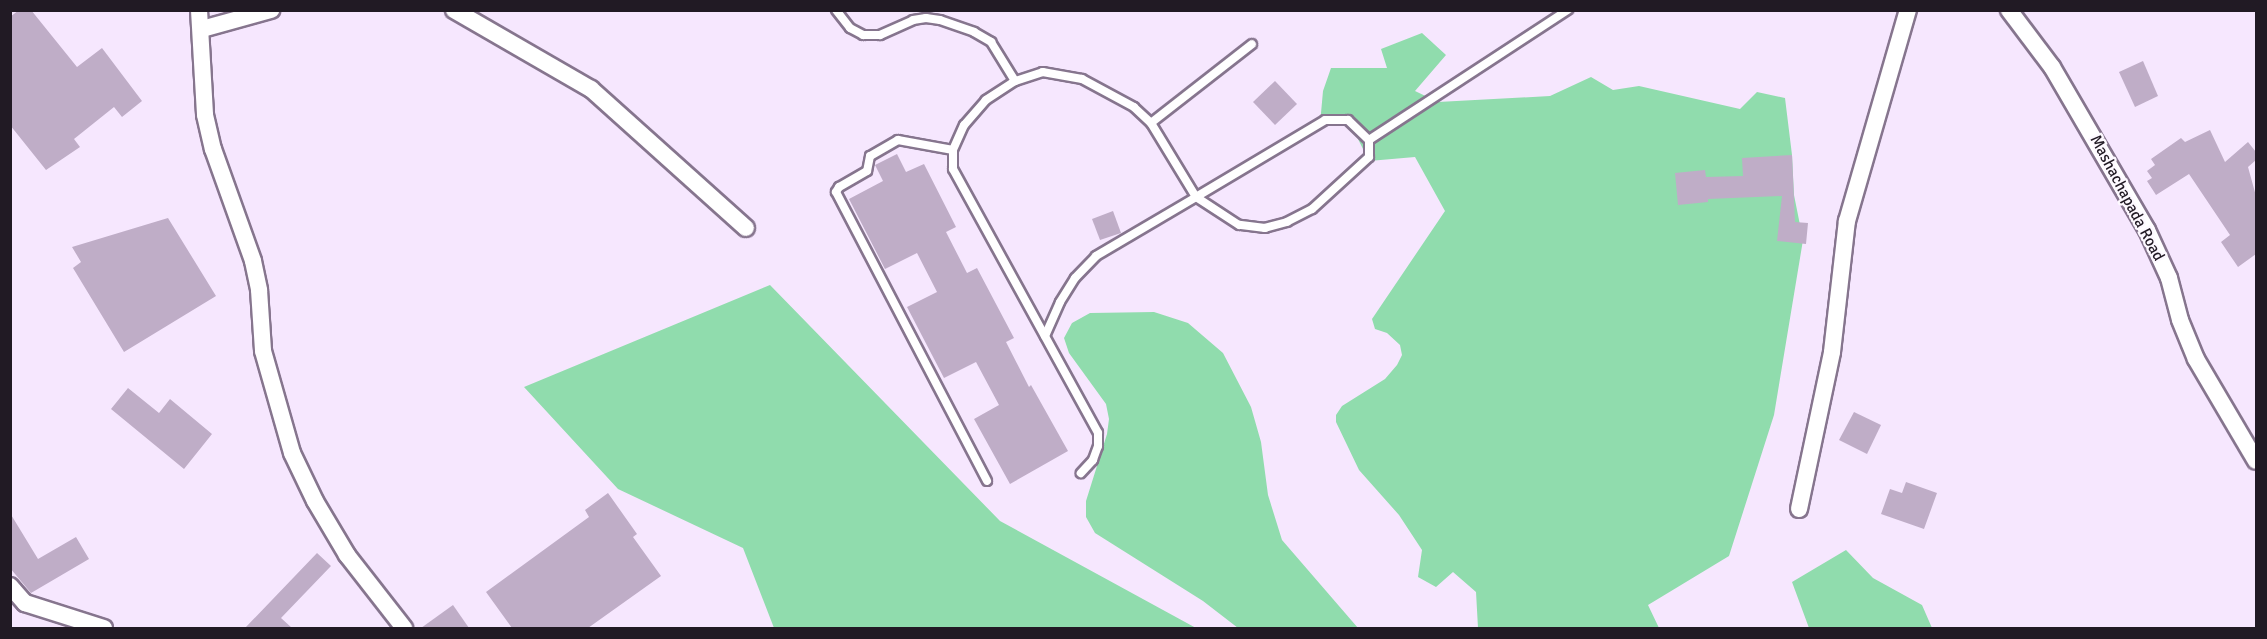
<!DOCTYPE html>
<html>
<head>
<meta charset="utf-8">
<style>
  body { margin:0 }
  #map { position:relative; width:2267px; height:639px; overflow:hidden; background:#f6e7fe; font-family:Signika,sans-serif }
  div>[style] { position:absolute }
  .green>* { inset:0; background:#90dcad }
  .building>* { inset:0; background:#bfadc7 }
  .roads { filter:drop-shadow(2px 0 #86758e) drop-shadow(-2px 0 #86758e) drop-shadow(0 2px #86758e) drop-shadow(0 -2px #86758e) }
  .lane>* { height:8px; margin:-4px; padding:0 4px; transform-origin:4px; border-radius:4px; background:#fff }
  .street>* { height:16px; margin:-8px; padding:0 8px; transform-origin:8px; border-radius:8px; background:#fff }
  span { translate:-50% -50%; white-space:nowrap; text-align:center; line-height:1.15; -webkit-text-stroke:4.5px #fdf9ff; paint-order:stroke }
  .street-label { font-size:16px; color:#211a24 }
  .frame { position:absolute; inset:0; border:12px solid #211a24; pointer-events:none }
</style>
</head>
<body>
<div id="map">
  <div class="green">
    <i style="clip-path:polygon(1422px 33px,1446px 55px,1415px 91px,1438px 102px,1550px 96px,1591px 77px,1613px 90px,1639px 86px,1740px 109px,1757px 92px,1785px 98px,1792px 155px,1794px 195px,1803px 240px,1774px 415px,1729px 556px,1648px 605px,1659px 628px,1478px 628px,1476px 592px,1453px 572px,1436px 587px,1418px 577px,1422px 550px,1399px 515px,1359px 470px,1336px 422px,1336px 415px,1342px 406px,1385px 379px,1397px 365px,1402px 355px,1400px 345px,1387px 333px,1375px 329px,1372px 319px,1445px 211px,1415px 157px,1369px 161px,1351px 125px,1320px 124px,1323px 91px,1331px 68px,1387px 68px,1381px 49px)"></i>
    <i style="clip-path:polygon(770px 285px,1000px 521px,1196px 628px,774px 628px,743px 548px,618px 489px,524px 387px)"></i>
    <i style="clip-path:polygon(1154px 312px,1188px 323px,1223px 353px,1251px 407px,1261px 442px,1268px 495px,1282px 540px,1358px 628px,1238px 628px,1203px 601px,1095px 533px,1086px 517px,1086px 501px,1107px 434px,1109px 419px,1106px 404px,1069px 353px,1064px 338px,1072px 323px,1090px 313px)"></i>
    <i style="clip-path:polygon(1846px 550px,1873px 578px,1922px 605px,1932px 628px,1809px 628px,1792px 582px)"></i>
  </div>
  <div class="building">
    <i style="clip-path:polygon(19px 10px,31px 10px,77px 67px,102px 48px,142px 101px,122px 117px,114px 107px,74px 139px,80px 147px,46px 170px,10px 125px,10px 17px)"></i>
    <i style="clip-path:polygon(2143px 61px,2158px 96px,2135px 107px,2119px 72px)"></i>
    <i style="clip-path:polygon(1275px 81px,1297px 104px,1275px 125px,1253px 102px)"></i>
    <i style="clip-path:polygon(2210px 130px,2225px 162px,2248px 142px,2256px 152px,2256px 160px,2248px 167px,2256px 196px,2256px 254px,2238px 267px,2221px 242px,2230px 235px,2189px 174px,2156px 195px,2147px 181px,2152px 178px,2147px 171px,2155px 165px,2151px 159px,2181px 138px,2185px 142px)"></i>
    <i style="clip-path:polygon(897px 154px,906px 172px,924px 164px,956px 227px,946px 232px,967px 273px,977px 268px,1014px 338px,1006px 342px,1029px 387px,1031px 385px,1068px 451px,1010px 484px,974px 419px,999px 405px,976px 362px,944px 378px,907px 307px,937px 292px,917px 253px,885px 269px,849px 199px,883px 181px,875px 165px)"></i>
    <i style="clip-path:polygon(1792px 155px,1795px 222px,1808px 223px,1806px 244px,1777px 241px,1782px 196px,1708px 199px,1708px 202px,1678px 205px,1675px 173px,1705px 170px,1706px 177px,1743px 176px,1742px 158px)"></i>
    <i style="clip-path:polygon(1113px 211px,1121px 233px,1100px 240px,1092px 219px)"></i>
    <i style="clip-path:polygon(168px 218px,216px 296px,124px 352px,73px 268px,81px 262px,72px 247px)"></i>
    <i style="clip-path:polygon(128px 388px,159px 413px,170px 399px,212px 434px,184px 469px,111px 409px)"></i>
    <i style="clip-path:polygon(1854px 412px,1881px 425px,1867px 454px,1839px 440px)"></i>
    <i style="clip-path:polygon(1906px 482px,1937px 493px,1924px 529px,1881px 514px,1890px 489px,1902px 493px)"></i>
    <i style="clip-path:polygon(608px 493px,637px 534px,633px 537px,661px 576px,588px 628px,512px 628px,486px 592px,589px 517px,585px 510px)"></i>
    <i style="clip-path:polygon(10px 513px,38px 559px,76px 537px,89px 559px,31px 593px,10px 568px)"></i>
    <i style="clip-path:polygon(317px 553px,331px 566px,281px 618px,292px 628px,245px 628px)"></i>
    <i style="clip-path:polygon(453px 605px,469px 628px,421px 628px)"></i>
  </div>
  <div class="roads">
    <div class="lane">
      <i style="left:836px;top:10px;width:23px;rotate:52deg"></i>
      <i style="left:850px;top:28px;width:15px;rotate:28deg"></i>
      <i style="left:863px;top:35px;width:17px"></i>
      <i style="left:880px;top:35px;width:36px;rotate:-24deg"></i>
      <i style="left:913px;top:20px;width:13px;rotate:-9deg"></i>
      <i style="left:926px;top:18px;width:14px;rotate:8deg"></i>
      <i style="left:940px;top:20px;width:36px;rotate:19deg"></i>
      <i style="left:974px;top:32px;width:20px;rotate:30deg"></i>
      <i style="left:991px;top:42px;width:46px;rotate:58.4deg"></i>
      <i style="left:1151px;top:123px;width:128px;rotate:-38deg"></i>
      <i style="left:1369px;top:140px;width:238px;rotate:-33.2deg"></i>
      <i style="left:953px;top:150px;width:56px;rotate:-169.7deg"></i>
      <i style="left:898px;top:140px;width:32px;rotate:150deg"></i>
      <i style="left:870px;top:156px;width:15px;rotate:101deg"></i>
      <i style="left:867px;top:171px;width:32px;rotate:150deg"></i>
      <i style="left:839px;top:187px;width:6px;rotate:121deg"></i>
      <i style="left:836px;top:192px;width:326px;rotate:62.4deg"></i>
      <i style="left:1045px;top:336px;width:37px;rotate:-66deg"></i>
      <i style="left:1060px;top:302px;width:28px;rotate:-58deg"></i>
      <i style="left:1075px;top:278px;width:30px;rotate:-46deg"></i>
      <i style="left:1096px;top:256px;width:116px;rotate:-30.5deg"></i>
      <i style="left:1196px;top:197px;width:150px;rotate:-30.8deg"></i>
      <i style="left:1325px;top:120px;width:23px"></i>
      <i style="left:1348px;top:120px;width:29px;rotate:44deg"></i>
      <i style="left:1369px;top:140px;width:17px;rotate:90deg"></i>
      <i style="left:1369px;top:157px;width:77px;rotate:137.6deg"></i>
      <i style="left:1312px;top:209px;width:28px;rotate:153deg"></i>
      <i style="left:1287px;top:222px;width:23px;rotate:165deg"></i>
      <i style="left:1265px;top:228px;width:26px;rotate:-173deg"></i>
      <i style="left:1239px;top:225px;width:51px;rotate:-146.9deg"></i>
      <i style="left:1196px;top:197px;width:87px;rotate:-121.3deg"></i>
      <i style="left:1151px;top:123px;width:23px;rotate:-137deg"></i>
      <i style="left:1134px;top:107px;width:59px;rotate:-151.7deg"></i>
      <i style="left:1082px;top:79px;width:40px;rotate:-170deg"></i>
      <i style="left:1043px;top:72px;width:29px;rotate:162deg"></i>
      <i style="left:1015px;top:81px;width:35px;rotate:147deg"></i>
      <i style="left:986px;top:100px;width:33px;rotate:131deg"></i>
      <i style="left:964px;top:125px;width:27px;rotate:114deg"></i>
      <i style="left:953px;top:150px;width:19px;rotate:90deg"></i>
      <i style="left:953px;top:169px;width:301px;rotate:61.2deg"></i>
      <i style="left:1098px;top:433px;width:13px;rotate:90deg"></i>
      <i style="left:1098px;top:446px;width:15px;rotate:110deg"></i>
      <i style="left:1093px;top:460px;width:18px;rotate:133deg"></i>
    </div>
    <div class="street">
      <i style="left:199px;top:10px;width:105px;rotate:86.7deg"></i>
      <i style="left:205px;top:115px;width:35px;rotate:77deg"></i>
      <i style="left:213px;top:149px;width:119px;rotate:70.3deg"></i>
      <i style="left:253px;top:261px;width:30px;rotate:78deg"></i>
      <i style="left:259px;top:290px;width:61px;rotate:86.2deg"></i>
      <i style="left:263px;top:351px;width:106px;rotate:74.1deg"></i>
      <i style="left:292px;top:453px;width:53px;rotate:64.4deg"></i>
      <i style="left:315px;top:501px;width:63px;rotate:59.3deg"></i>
      <i style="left:347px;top:555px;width:93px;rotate:52deg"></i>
      <i style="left:454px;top:10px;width:158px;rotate:30deg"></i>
      <i style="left:591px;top:89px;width:208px;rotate:41.9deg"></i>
      <i style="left:2009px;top:10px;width:71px;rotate:53deg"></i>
      <i style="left:2052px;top:67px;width:189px;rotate:59.8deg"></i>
      <i style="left:2147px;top:230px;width:53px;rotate:65.4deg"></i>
      <i style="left:2169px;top:278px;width:43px;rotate:75.3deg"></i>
      <i style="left:2180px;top:320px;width:42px;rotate:67.7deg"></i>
      <i style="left:2196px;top:359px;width:118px;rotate:59.5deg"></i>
      <i style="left:202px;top:29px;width:72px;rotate:-15.4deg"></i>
      <i style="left:1799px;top:509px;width:160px;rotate:-78.1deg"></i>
      <i style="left:1832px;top:352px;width:132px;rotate:-83.5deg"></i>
      <i style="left:1847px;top:221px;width:220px;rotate:-73.9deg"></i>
      <i style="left:10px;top:586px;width:23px;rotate:49deg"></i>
      <i style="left:25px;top:603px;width:83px;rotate:17.6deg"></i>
    </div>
  </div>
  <div class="street-label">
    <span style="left:2127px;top:198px;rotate:62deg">Mashachapada Road</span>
  </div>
  <div class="frame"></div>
</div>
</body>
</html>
